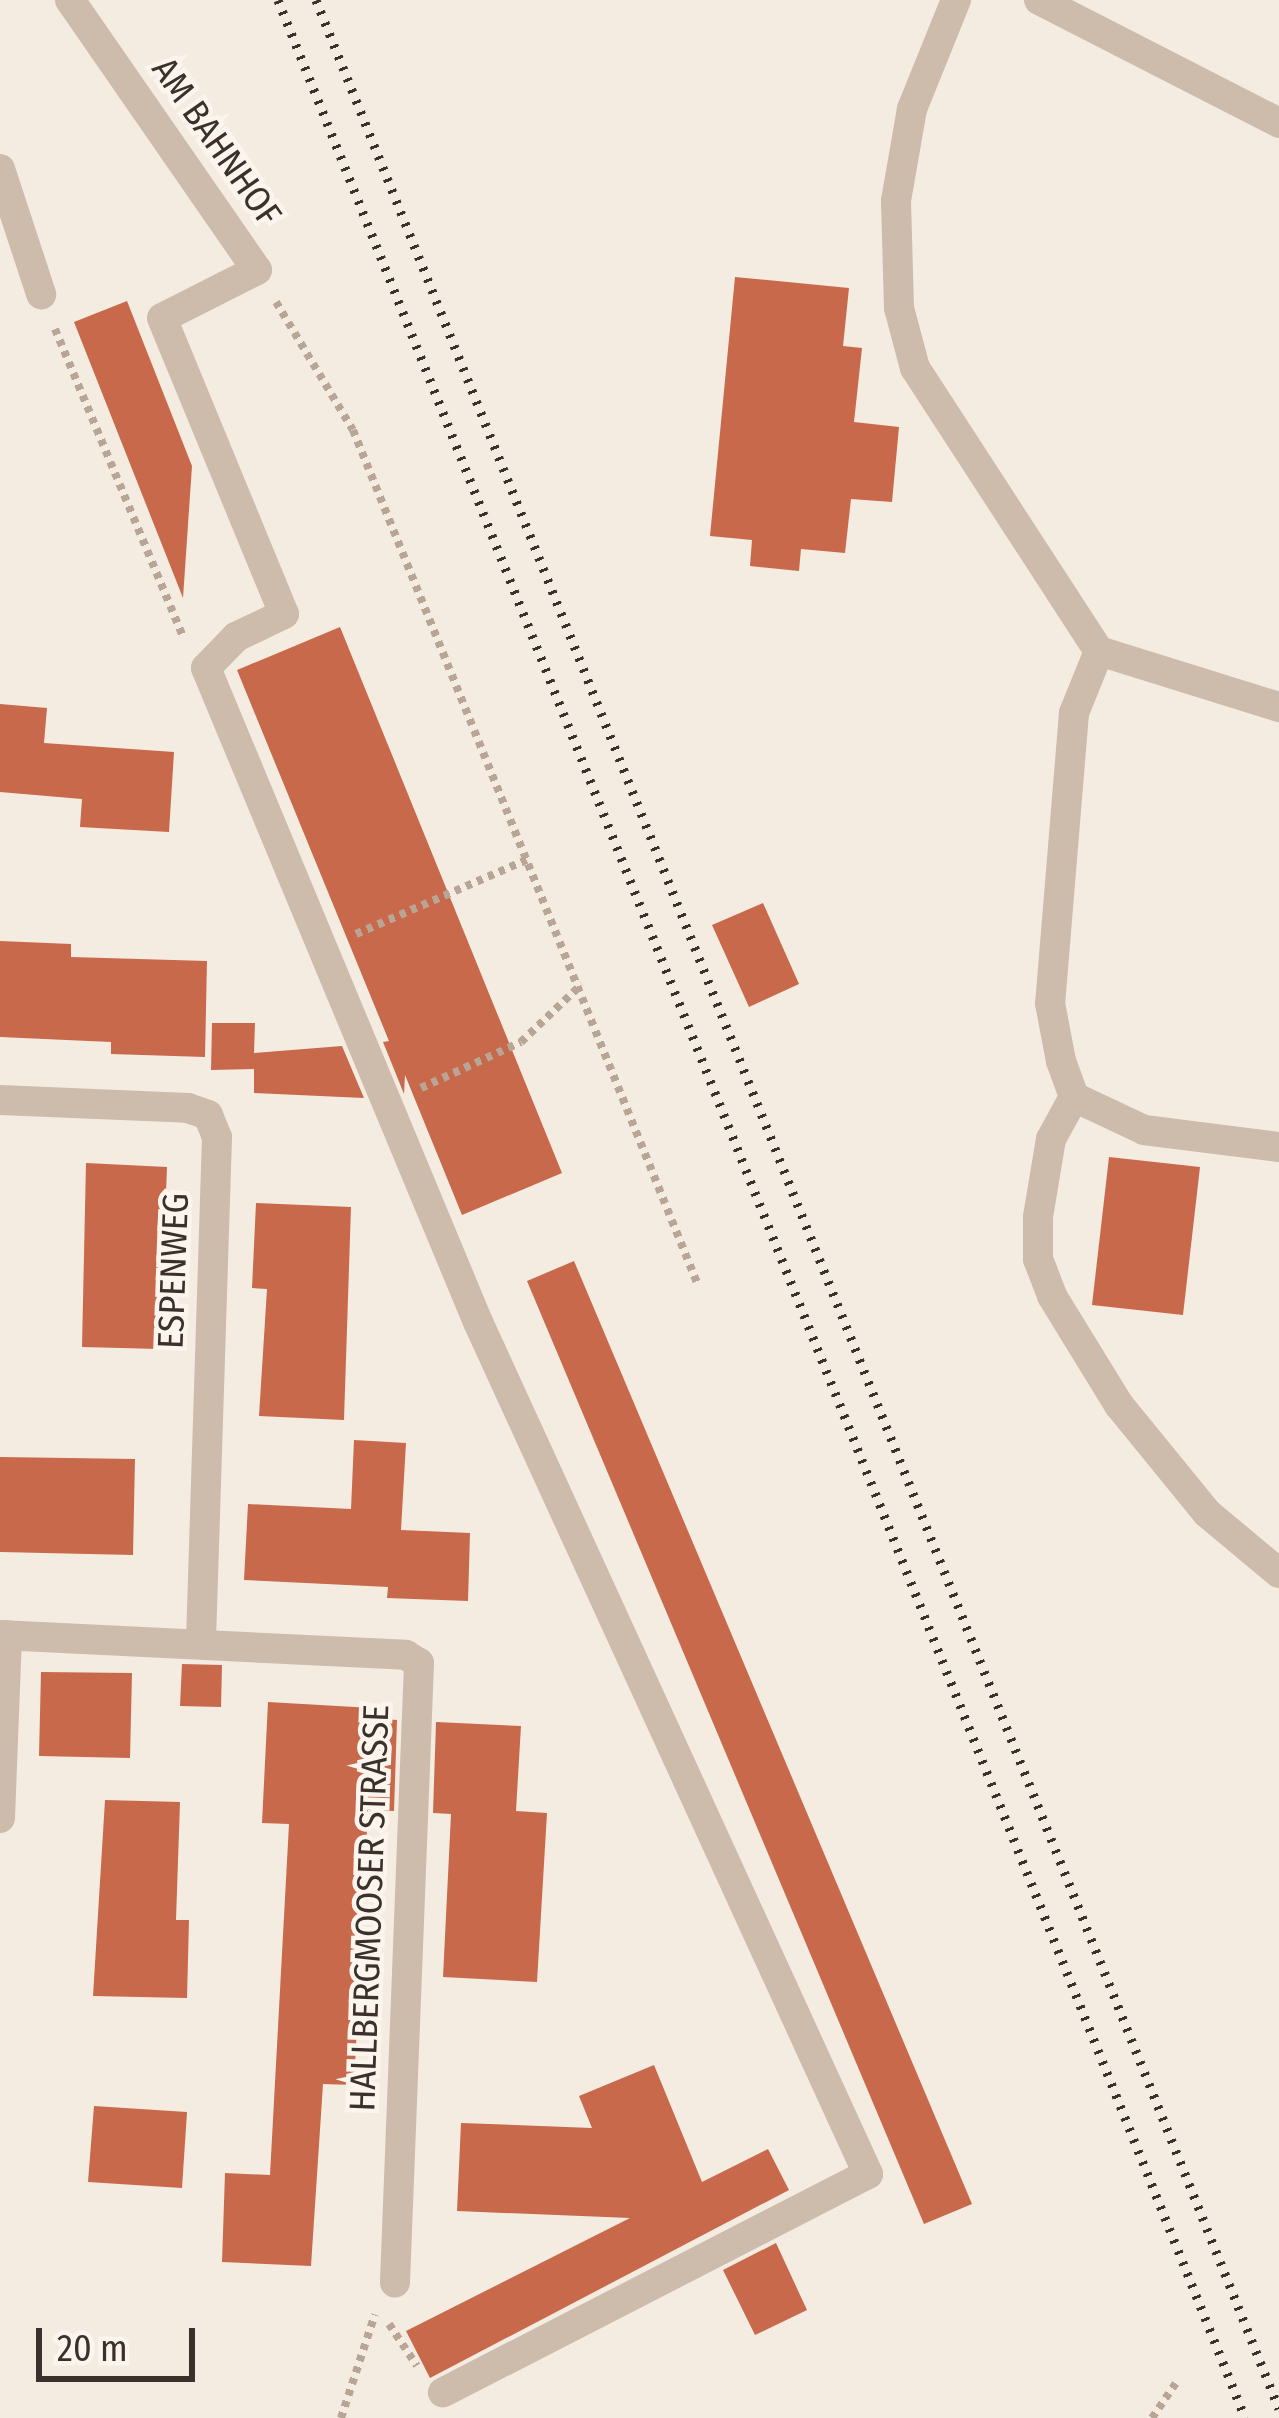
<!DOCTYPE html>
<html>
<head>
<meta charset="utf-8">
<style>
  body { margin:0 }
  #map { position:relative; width:1279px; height:2418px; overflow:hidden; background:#f4ebe1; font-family:"Fira Sans Condensed",sans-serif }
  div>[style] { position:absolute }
  .building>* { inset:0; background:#c8694b }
  .path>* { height:8px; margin-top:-4px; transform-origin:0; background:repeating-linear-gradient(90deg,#b9a596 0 6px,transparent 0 12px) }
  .minor>* { height:30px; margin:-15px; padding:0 15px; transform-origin:15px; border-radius:15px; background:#cdbbac }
  .rail>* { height:9px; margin-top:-4.5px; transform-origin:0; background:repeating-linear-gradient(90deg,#3b302b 0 3px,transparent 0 12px) }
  span { translate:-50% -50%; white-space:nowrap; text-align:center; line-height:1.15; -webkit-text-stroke:9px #fbf5ee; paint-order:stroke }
  .street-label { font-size:36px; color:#3b302b }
  .scale { position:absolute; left:36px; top:2328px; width:159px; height:54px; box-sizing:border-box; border:6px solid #3b302b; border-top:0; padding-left:15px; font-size:36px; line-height:42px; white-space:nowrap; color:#3b302b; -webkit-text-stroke:9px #fbf5ee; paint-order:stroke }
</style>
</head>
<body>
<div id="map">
  <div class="building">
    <i style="clip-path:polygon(735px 277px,849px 288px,843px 346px,862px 348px,854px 422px,899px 427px,892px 502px,851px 499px,845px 553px,801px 549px,799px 571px,750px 566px,752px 540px,710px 536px)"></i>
    <i style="clip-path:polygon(127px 301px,192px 466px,183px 598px,74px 322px)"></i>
    <i style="clip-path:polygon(340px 627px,562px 1173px,462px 1215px,405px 1075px,404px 1094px,383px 1042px,389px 1041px,237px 670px)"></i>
    <i style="clip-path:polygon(0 704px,47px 708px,44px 743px,174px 752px,169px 832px,80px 827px,82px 799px,0 792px)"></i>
    <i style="clip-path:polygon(763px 903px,799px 984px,749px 1007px,712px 925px)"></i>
    <i style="clip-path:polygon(0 941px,71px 944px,71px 957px,207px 961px,205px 1057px,111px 1054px,111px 1042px,0 1037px)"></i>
    <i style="clip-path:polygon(212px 1023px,255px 1023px,254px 1053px,342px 1046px,364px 1098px,254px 1093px,254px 1069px,211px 1070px)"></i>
    <i style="clip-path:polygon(1109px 1157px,1200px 1167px,1183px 1315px,1092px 1305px)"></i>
    <i style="clip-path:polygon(86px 1163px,167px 1167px,160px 1349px,82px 1347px)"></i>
    <i style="clip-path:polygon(256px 1203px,351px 1207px,344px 1420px,259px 1416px,267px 1289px,252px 1288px)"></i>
    <i style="clip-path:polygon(574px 1261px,972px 2204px,924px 2224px,527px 1281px)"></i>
    <i style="clip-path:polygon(354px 1440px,406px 1443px,401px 1530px,470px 1533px,468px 1601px,387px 1598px,388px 1587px,244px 1580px,248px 1504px,351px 1509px)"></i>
    <i style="clip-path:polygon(0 1457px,135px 1459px,133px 1555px,0 1552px)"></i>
    <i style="clip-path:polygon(182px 1664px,222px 1665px,221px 1707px,180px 1706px)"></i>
    <i style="clip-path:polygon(41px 1672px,132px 1673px,130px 1758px,39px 1756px)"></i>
    <i style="clip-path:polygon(268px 1702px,372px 1708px,371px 1718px,397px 1720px,394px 1811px,368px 1810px,354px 2085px,323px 2084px,311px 2266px,222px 2262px,225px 2173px,270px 2175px,289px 1824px,262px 1823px)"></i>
    <i style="clip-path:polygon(436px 1722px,521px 1726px,516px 1811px,547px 1813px,537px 1982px,443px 1977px,451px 1814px,433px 1813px)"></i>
    <i style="clip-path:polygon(105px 1800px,180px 1802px,176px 1920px,189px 1920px,187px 1998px,93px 1996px)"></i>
    <i style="clip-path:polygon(654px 2065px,702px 2182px,768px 2149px,789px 2190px,430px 2378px,406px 2331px,630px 2218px,457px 2211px,461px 2123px,592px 2128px,579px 2096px)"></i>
    <i style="clip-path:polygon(94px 2106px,187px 2112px,182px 2188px,88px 2182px)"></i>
    <i style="clip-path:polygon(776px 2243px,807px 2310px,755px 2335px,723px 2270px)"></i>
  </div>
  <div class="path">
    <i style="left:276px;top:302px;width:149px;rotate:59deg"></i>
    <i style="left:353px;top:430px;width:922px;rotate:68.03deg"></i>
    <i style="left:55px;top:329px;width:333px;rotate:67.4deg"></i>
    <i style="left:356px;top:934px;width:191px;rotate:-23.5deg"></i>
    <i style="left:421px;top:1088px;width:110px;rotate:-24.7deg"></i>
    <i style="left:521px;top:1042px;width:84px;rotate:-43.6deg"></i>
    <i style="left:389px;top:2324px;width:50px;rotate:56.3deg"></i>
    <i style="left:341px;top:2418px;width:109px;rotate:-71.9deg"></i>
    <i style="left:1152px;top:2418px;width:42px;rotate:-55.6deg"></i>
  </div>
  <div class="minor">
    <i style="left:70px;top:0;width:328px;rotate:55.3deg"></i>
    <i style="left:257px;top:270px;width:106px;rotate:153.2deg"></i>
    <i style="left:162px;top:318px;width:320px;rotate:67.6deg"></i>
    <i style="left:284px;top:614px;width:53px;rotate:154.4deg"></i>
    <i style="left:236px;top:637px;width:43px;rotate:134.1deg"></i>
    <i style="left:206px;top:668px;width:708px;rotate:67.42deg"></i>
    <i style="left:478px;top:1322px;width:937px;rotate:65.4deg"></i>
    <i style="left:868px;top:2174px;width:478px;rotate:152.8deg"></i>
    <i style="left:956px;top:0;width:118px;rotate:112deg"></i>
    <i style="left:912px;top:109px;width:93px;rotate:99.9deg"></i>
    <i style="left:896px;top:201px;width:107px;rotate:88.4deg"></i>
    <i style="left:899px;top:308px;width:62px;rotate:75.1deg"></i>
    <i style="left:915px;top:368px;width:338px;rotate:57deg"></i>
    <i style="left:1099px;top:651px;width:67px;rotate:112deg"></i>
    <i style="left:1074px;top:713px;width:291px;rotate:94.7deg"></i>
    <i style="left:1050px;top:1003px;width:59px;rotate:79.3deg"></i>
    <i style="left:1061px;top:1061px;width:38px;rotate:70deg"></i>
    <i style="left:1074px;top:1097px;width:77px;rotate:25.2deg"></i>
    <i style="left:1144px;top:1130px;width:136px;rotate:7.2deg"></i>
    <i style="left:1039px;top:0;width:270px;rotate:27.1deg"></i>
    <i style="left:0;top:169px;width:132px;rotate:71.8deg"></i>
    <i style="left:1099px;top:651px;width:189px;rotate:17.3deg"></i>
    <i style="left:1074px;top:1097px;width:48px;rotate:118.7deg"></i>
    <i style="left:1051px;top:1139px;width:79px;rotate:99.5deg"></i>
    <i style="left:1038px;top:1217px;width:42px;rotate:90deg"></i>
    <i style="left:1038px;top:1259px;width:40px;rotate:69deg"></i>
    <i style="left:1052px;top:1296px;width:128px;rotate:58.4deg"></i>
    <i style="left:1119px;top:1405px;width:139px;rotate:50.8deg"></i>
    <i style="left:1207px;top:1513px;width:94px;rotate:39.8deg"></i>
    <i style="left:0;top:1100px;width:188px;rotate:2.4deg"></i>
    <i style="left:188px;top:1108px;width:21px;rotate:19deg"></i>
    <i style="left:208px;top:1115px;width:24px;rotate:68deg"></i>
    <i style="left:217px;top:1137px;width:504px;rotate:91.82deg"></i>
    <i style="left:0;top:1635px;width:406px;rotate:2.8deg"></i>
    <i style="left:406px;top:1655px;width:15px;rotate:32deg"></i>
    <i style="left:419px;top:1663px;width:620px;rotate:92.22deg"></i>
    <i style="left:0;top:1818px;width:183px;rotate:-87.8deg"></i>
  </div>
  <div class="rail">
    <i style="left:278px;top:0;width:2604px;rotate:68.2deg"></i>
    <i style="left:316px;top:0;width:2594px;rotate:68.21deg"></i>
  </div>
  <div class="street-label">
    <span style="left:216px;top:142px;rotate:55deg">AM BAHNHOF</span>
    <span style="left:174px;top:1271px;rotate:-88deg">ESPENWEG</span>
    <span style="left:370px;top:1908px;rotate:-88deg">HALLBERGMOOSER STRASSE</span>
  </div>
  <div class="scale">20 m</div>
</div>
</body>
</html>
